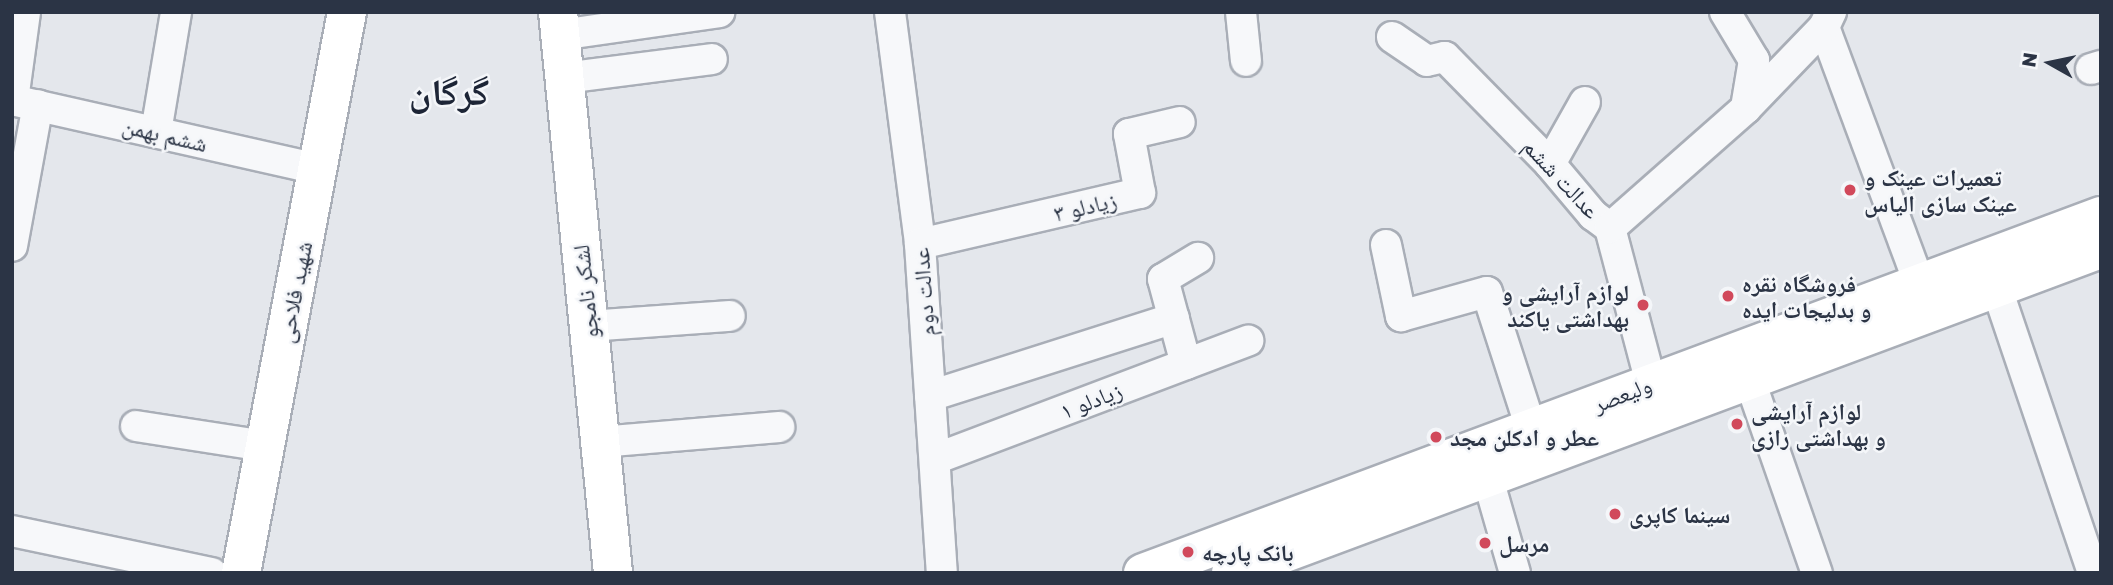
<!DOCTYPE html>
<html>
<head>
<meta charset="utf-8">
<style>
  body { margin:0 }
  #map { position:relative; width:2113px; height:585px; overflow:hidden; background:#e4e7ec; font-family:"Golos Text","Noto Naskh Arabic",sans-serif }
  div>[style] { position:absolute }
  .roads { filter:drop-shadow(2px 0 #a9aeb7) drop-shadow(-2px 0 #a9aeb7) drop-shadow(0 2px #a9aeb7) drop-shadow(0 -2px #a9aeb7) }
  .minor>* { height:30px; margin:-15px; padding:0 15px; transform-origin:15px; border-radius:15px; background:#f7f8fa }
  .major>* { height:38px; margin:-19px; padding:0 19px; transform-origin:19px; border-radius:19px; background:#fff }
  .dots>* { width:19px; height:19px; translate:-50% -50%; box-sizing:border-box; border:4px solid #f4f6f9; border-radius:50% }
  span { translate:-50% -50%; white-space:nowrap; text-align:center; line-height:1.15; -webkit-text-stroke:5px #f4f6f9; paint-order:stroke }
  .street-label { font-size:23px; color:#2b3445 }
  .poi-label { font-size:23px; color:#2b3445; font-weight:700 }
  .left { translate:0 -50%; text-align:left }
  .right { translate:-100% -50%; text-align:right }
  .town-label { font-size:37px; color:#1d2536; font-weight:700 }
  .frame { position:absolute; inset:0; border:14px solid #2b3445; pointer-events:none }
  .north { position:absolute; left:2015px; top:28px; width:70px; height:70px; -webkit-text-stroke:5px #f4f6f9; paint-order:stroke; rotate:279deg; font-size:19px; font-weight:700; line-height:28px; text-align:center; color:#2b3445 }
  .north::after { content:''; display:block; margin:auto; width:24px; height:32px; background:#2b3445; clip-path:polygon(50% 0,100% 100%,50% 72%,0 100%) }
</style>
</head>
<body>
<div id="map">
  <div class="roads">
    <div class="minor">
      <i style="left:890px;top:12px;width:234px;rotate:82.6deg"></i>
      <i style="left:920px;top:244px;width:330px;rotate:86.2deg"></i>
      <i style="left:1241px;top:12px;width:49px;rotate:84.2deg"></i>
      <i style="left:1725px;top:12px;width:56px;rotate:58.9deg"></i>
      <i style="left:1754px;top:60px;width:49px;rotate:99.5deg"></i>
      <i style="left:1824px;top:27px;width:273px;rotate:69.6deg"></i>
      <i style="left:560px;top:35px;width:161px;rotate:-8.2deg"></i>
      <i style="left:1392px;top:37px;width:42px;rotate:34.4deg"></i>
      <i style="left:1427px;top:61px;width:18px;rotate:-13deg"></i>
      <i style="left:1445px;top:57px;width:150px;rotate:45.5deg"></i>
      <i style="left:1550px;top:164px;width:67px;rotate:49.9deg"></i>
      <i style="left:1593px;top:215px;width:21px;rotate:37deg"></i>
      <i style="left:1610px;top:228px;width:160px;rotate:75.2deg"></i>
      <i style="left:2091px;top:69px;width:10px;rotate:-17deg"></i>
      <i style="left:564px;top:78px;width:149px;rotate:-7.3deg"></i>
      <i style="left:12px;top:100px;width:314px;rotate:12.7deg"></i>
      <i style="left:13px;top:100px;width:89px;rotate:-82.2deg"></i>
      <i style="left:156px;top:132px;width:122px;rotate:-80.5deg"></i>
      <i style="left:1550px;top:164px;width:71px;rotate:-60.6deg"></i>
      <i style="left:1610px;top:228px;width:181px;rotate:-41.4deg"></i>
      <i style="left:1746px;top:108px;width:112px;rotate:-46.1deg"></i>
      <i style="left:1824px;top:27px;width:17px;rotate:-65deg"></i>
      <i style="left:920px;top:244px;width:226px;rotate:-13.1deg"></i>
      <i style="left:1140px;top:193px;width:60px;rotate:-100.6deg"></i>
      <i style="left:1129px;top:134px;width:52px;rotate:-13.2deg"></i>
      <i style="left:1386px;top:245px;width:73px;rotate:78.1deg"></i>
      <i style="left:1401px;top:316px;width:89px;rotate:-15.6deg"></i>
      <i style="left:1487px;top:292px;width:143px;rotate:72.1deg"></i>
      <i style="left:12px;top:246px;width:143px;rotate:-79.6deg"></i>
      <i style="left:1997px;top:289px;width:300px;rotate:71.3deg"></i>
      <i style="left:589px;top:326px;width:141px;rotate:-4.1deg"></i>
      <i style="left:1186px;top:364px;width:88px;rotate:-105.1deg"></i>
      <i style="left:1163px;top:279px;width:41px;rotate:-31deg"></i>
      <i style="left:1750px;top:381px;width:203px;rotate:70.8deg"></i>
      <i style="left:930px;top:396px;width:256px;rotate:-17.7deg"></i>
      <i style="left:136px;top:426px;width:131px;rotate:8.8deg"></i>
      <i style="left:600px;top:442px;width:180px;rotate:-4.8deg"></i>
      <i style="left:935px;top:459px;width:335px;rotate:-20.7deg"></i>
      <i style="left:1488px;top:479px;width:98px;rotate:74deg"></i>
      <i style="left:12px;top:531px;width:204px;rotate:11.9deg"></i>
    </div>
    <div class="major">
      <i style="left:558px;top:12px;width:564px;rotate:84.4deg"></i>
      <i style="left:241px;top:573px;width:571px;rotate:-79.3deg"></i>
      <i style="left:1143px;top:573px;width:1022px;rotate:-20.44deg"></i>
      <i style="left:1231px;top:573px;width:928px;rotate:-20.43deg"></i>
    </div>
  </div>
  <div class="dots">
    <i style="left:1850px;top:190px;background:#d1495b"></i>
    <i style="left:1728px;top:296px;background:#d1495b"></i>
    <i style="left:1643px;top:305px;background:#d1495b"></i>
    <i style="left:1737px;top:424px;background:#d1495b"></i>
    <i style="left:1436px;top:437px;background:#d1495b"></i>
    <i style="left:1615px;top:514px;background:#d1495b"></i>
    <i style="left:1485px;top:543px;background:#d1495b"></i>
    <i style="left:1188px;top:552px;background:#d1495b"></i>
  </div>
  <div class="street-label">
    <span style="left:165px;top:134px;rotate:13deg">ششم بهمن</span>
    <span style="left:1562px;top:178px;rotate:47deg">عدالت ششم</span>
    <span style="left:1085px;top:206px;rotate:-13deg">زیادلو ۳</span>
    <span style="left:294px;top:292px;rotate:-79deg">شهید فلاحی</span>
    <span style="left:585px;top:292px;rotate:-96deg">لشکر نامجو</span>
    <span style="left:923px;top:292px;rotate:-94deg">عدالت دوم</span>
    <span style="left:1622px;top:394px;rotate:-21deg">ولیعصر</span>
    <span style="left:1091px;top:400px;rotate:-21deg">زیادلو ۱</span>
  </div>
  <div class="poi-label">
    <span class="left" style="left:1864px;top:190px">تعمیرات عینک و<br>عینک سازی الیاس</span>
    <span class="left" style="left:1742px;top:296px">فروشگاه نقره<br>و بدلیجات ایده</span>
    <span class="right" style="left:1629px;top:305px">لوازم آرایشی و<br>بهداشتی یاکند</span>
    <span class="left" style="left:1751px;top:424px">لوازم آرایشی<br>و بهداشتی رازی</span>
    <span class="left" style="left:1450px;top:437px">عطر و ادکلن مجد</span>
    <span class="left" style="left:1629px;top:514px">سینما کاپری</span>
    <span class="left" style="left:1499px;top:543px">مرسل</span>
    <span class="left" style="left:1202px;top:552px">بانک پارچه</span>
  </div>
  <div class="town-label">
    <span style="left:449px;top:91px">گرگان</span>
  </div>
  <div class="frame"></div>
  <div class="north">N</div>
</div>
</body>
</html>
